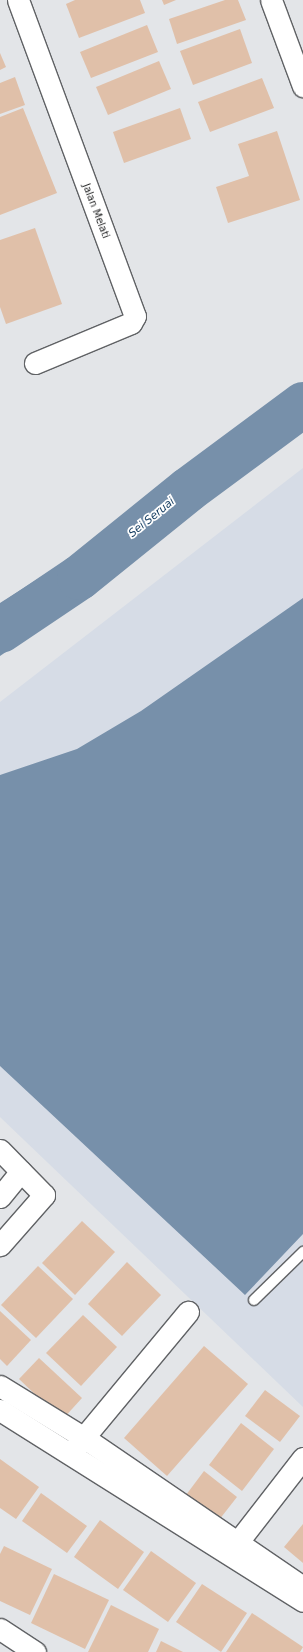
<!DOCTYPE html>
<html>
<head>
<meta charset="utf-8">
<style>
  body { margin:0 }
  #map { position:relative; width:303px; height:1652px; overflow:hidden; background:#e3e5e8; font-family:"DejaVu Sans",sans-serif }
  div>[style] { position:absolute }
  .built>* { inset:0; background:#d6dce6 }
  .water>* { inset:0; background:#7790aa }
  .river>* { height:45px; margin:-22.5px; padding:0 22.5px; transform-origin:22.5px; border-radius:22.5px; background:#7790aa }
  .building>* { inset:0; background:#e0c0a9 }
  .roads { filter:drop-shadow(1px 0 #606265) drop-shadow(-1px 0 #606265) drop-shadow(0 1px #606265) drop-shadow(0 -1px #606265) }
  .service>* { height:10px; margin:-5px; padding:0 5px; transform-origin:5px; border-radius:5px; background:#fff }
  .minor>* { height:21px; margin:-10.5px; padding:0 10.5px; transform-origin:10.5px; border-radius:10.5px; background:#fff }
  span { translate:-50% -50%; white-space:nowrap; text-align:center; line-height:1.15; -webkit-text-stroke:3.5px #fff; paint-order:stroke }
  .street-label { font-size:10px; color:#232425 }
  .water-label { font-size:11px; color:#113a5f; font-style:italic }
</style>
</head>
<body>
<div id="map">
  <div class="built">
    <i style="clip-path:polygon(303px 468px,303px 1407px,0 1117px,0 702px)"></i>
  </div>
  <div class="water">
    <i style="clip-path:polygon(66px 561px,101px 587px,0 656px,0 603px)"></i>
    <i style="clip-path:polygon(303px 598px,303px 1234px,245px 1295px,0 1066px,0 775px,77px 749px,141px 711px)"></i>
  </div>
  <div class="river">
    <i style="left:0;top:630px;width:95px;rotate:-33.9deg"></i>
    <i style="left:79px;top:577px;width:140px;rotate:-38.9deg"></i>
    <i style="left:188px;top:489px;width:143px;rotate:-36.5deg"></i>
  </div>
  <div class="building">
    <i style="clip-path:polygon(75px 0,140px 0,145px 13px,79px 38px,66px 4px)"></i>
    <i style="clip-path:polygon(162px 0,176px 0,164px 5px)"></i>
    <i style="clip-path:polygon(225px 0,238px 0,246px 20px,177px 44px,169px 19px)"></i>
    <i style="clip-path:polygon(147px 25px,158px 52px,91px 78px,80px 52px)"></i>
    <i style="clip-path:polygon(240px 29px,252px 63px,193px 85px,180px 51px)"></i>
    <i style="clip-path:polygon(0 53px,6px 67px,0 70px)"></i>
    <i style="clip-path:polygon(159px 61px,171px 89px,108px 115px,96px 87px)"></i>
    <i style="clip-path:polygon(15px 77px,25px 105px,0 114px,0 83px)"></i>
    <i style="clip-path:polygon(262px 78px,274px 108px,210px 132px,198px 102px)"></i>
    <i style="clip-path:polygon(23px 108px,57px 193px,0 215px,0 117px)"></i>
    <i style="clip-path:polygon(180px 108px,191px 139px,124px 163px,113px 132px)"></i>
    <i style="clip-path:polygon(277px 131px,300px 200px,228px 223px,216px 187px,249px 176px,238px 144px)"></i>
    <i style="clip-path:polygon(35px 228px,62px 304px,6px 324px,0 307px,0 240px)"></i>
    <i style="clip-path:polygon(82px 1221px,115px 1252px,75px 1295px,42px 1263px)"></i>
    <i style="clip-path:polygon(127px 1262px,161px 1295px,122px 1336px,88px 1304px)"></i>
    <i style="clip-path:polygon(38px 1266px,73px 1299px,36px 1338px,1px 1305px)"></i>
    <i style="clip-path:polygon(0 1311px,31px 1340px,7px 1366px,0 1359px)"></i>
    <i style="clip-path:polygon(83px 1315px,117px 1347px,81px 1386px,46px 1353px)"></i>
    <i style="clip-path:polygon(204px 1346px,248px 1384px,167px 1476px,124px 1438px)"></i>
    <i style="clip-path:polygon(39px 1358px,82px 1398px,62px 1420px,19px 1379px)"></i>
    <i style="clip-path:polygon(265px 1390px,300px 1416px,280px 1442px,245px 1416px)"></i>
    <i style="clip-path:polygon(241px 1423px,274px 1449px,242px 1491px,209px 1465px)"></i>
    <i style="clip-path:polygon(0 1459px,39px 1487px,16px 1519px,0 1508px)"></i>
    <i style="clip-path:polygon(204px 1471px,237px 1497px,219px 1520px,186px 1495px)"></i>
    <i style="clip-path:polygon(41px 1493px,87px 1526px,67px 1553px,22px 1521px)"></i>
    <i style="clip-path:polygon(100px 1520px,144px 1552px,118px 1589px,74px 1557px)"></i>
    <i style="clip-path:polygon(303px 1524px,303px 1563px,284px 1547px)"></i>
    <i style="clip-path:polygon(4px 1546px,52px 1569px,30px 1615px,0 1601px,0 1554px)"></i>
    <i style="clip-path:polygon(151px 1551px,196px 1583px,168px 1622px,123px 1590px)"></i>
    <i style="clip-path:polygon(54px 1574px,109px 1600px,85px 1649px,31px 1623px)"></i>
    <i style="clip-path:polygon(202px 1584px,247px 1613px,221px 1652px,176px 1622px)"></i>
    <i style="clip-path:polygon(111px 1605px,159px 1629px,148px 1652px,88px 1652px)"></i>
    <i style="clip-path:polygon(252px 1613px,303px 1647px,300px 1652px,226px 1652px)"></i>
    <i style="clip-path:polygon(161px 1641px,183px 1652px,156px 1652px)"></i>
  </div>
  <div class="roads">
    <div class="service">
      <i style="left:254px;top:1300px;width:69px;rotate:-44.4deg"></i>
    </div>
    <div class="minor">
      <i style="left:18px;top:0;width:337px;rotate:69.7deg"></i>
      <i style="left:135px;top:316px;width:8px;rotate:120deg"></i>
      <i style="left:131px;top:323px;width:104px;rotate:157.4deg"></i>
      <i style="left:271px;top:0;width:92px;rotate:69.6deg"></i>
      <i style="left:0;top:1150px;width:63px;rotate:45.6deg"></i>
      <i style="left:44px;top:1195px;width:67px;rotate:131.3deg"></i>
      <i style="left:0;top:1197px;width:33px;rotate:-51deg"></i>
      <i style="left:0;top:1386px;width:97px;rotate:31.6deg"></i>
      <i style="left:83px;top:1437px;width:266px;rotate:34.3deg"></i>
      <i style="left:0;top:1410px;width:358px;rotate:32.2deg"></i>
      <i style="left:75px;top:1448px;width:177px;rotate:-50.3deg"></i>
      <i style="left:230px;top:1552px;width:119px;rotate:-52.2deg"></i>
      <i style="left:0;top:1629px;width:42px;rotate:33.3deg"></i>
    </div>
  </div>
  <div class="street-label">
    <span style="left:96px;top:211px;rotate:69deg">Jalan Melati</span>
  </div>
  <div class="water-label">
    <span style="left:152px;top:518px;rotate:-39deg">Sei Seruai</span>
  </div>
</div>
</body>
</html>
